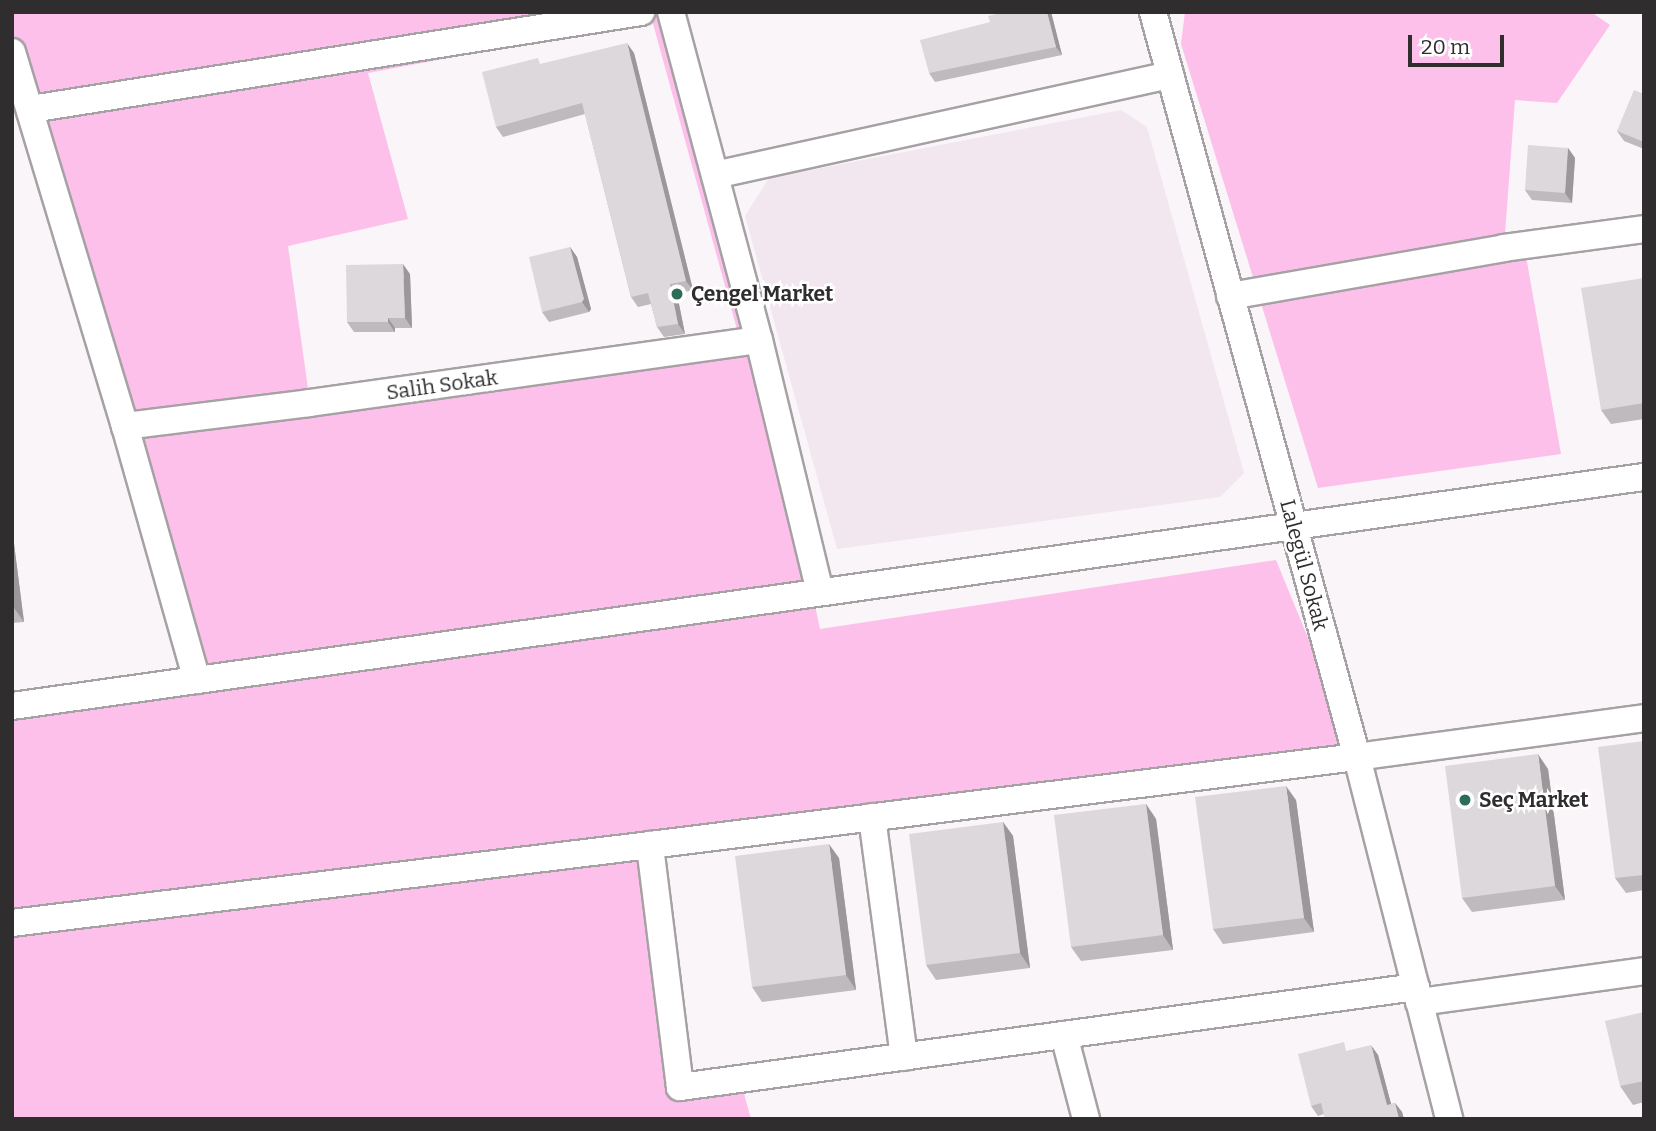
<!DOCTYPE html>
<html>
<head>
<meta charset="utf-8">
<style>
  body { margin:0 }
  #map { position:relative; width:1656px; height:1131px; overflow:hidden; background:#faf5f8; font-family:Bitter,serif }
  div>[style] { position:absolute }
  .built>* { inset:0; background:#f3e7ef }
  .green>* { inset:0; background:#fcc0ea }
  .roads { filter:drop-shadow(2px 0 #a6a1a4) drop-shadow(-2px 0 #a6a1a4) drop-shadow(0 2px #a6a1a4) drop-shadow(0 -2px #a6a1a4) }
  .minor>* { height:26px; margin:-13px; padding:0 13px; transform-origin:13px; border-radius:13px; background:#fff }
  .wall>* { inset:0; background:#bebabd }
  .shaded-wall>* { inset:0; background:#9b979a }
  .building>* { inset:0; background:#ddd8dc }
  .dots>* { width:19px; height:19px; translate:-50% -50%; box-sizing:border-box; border:4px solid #fff; border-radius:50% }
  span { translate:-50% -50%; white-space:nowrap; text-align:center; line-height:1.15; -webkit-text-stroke:5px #fff; paint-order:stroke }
  .poi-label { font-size:21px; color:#2f2d2e; font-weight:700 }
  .left { translate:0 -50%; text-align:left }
  .street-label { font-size:21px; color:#2f2d2e }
  .frame { position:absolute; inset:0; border:14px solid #2f2d2e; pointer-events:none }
  .scale { position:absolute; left:1408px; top:35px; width:96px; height:32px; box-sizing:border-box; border:4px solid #2f2d2e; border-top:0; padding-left:9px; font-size:21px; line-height:24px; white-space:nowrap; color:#2f2d2e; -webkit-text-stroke:5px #fff; paint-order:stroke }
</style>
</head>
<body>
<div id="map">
  <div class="built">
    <i style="clip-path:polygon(1121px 110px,1147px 127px,1244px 473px,1220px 497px,837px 549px,745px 216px,769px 178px)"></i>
  </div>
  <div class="green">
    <i style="clip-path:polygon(evenodd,12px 12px,670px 12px,759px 340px,820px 629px,1276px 560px,1357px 757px,650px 845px,680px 1087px,740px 1079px,751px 1119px,12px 1119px,12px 706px,196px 680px,12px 53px,12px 12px,652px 20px,741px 344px,310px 403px,288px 246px,408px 219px,368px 73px,652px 20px)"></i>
    <i style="clip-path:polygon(1185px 12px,1591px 12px,1610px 25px,1557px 103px,1515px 100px,1504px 247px,1524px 245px,1561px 454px,1318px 488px,1181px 44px)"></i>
  </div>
  <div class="roads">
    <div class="minor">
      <i style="left:671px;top:12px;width:340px;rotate:75deg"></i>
      <i style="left:759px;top:340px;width:259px;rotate:76.4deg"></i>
      <i style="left:1153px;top:12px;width:772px;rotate:74.69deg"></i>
      <i style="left:1357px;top:757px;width:374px;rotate:75.7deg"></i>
      <i style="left:12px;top:52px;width:391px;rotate:73.2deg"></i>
      <i style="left:125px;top:426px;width:264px;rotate:74.2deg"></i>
      <i style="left:31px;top:109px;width:618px;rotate:-9.04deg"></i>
      <i style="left:715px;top:175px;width:466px;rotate:-12.4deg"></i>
      <i style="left:1230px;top:296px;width:278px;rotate:-9.9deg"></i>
      <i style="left:1504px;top:248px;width:141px;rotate:-7.7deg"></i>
      <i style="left:125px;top:426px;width:185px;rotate:-7.1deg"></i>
      <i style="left:309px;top:403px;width:454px;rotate:-8deg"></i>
      <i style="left:12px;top:706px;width:1648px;rotate:-7.99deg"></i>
      <i style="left:872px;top:817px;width:242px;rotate:82.4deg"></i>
      <i style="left:12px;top:923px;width:643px;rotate:-6.97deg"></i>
      <i style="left:1416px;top:987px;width:743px;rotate:172.26deg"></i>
      <i style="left:680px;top:1087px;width:244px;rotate:-97.1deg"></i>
      <i style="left:650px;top:845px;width:712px;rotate:-7.1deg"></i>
      <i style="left:1357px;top:757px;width:290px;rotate:-7.7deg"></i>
      <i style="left:1419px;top:1002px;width:227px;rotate:-7.8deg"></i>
      <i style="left:1064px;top:1035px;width:87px;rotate:75.3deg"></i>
    </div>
  </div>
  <div class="wall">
    <i style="clip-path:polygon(1051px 12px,1062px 55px,935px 82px,929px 73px)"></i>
    <i style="clip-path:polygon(634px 53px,693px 290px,677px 294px,685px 334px,664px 337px,657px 327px,651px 304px,638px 307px,631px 297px,585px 114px,503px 137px,496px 127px,542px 64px)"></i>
    <i style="clip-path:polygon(1644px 94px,1644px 149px,1624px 141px,1617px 131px)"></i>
    <i style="clip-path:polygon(1568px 148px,1575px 158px,1572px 203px,1532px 200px,1525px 190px)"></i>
    <i style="clip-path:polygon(570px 247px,577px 257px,591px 309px,589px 312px,549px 322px,542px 312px)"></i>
    <i style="clip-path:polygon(410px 274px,412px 328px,395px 328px,395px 332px,354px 332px,347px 322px)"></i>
    <i style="clip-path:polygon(1644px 278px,1644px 419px,1611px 424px,1601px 410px)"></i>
    <i style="clip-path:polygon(12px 528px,24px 622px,12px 623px)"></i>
    <i style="clip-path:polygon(1644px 741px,1644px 890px,1626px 893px,1615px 878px)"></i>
    <i style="clip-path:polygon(1548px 769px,1565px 900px,1472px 912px,1462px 898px)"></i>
    <i style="clip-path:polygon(1296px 800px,1314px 932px,1223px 944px,1213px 929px)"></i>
    <i style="clip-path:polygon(1146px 804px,1156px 819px,1173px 950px,1081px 961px,1071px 947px)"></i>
    <i style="clip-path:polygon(1003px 822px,1013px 836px,1030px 968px,936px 980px,926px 965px)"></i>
    <i style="clip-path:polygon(839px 858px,856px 990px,762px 1002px,752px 987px)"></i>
    <i style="clip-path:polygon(1644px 1012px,1644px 1102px,1633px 1105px,1620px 1086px)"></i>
    <i style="clip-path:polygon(1350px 1050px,1378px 1055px,1391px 1104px,1395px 1103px,1402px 1112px,1404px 1119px,1325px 1119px,1324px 1114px,1318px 1116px,1311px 1106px)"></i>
  </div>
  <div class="shaded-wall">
    <i style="clip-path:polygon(1047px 12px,1051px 12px,1062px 55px,1056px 47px)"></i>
    <i style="clip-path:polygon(627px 43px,634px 53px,693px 290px,686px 281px)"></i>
    <i style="clip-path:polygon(1568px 148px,1575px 158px,1572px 203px,1565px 193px)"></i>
    <i style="clip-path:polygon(570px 247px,577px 257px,591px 309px,589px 312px,582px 302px)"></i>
    <i style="clip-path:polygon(403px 264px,410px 274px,412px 328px,405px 318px)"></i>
    <i style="clip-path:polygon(670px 284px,677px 294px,685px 334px,678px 324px)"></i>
    <i style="clip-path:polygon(388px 318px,395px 328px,395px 332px,388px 322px)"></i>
    <i style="clip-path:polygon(12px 528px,24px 622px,12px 605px)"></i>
    <i style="clip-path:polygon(1538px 754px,1548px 769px,1565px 900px,1555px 886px)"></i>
    <i style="clip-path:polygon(1286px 786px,1296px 800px,1314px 932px,1304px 918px)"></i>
    <i style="clip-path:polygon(1146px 804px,1156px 819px,1173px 950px,1163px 935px)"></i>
    <i style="clip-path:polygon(1003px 822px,1013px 836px,1030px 968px,1020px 953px)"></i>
    <i style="clip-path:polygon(829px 844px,839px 858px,856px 990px,846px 975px)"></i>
    <i style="clip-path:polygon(1371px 1045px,1378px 1055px,1394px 1115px,1387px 1105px)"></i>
    <i style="clip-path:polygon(1395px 1103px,1402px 1112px,1404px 1119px,1399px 1119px)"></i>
  </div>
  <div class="building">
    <i style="clip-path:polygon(1004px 12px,1047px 12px,1056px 47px,929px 73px,920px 40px,990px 22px,988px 16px)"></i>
    <i style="clip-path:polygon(627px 43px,686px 281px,670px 284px,678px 324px,657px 327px,648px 293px,631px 297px,582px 103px,496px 127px,482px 72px,538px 58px,540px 64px)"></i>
    <i style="clip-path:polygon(1634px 90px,1644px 94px,1644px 142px,1617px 131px)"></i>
    <i style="clip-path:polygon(1528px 145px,1568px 148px,1565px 193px,1525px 190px)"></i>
    <i style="clip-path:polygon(570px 247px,584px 299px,582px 302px,542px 312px,529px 257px)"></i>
    <i style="clip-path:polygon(403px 264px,405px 318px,388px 318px,388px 322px,347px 322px,346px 265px)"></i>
    <i style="clip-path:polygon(1644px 278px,1644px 403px,1601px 410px,1581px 288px)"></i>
    <i style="clip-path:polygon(1644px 741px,1644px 875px,1615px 878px,1598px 747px)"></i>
    <i style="clip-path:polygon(1538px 754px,1555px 886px,1462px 898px,1445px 766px)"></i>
    <i style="clip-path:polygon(1286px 786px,1304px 918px,1213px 929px,1195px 797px)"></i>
    <i style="clip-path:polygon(1146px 804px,1163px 935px,1071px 947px,1054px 815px)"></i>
    <i style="clip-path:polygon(1003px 822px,1020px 953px,926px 965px,909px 834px)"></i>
    <i style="clip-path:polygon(829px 844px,846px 975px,752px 987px,735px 856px)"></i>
    <i style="clip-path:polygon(1644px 1012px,1644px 1081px,1620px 1086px,1605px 1021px)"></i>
    <i style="clip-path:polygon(1344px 1042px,1346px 1051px,1371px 1045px,1387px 1105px,1395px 1103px,1399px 1119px,1325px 1119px,1321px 1103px,1311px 1106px,1298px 1054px)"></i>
  </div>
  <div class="dots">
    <i style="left:677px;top:294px;background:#2e6c58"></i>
    <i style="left:1465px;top:800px;background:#2e6c58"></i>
  </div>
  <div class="poi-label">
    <span class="left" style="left:691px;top:294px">Çengel Market</span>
    <span class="left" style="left:1479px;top:800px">Seç Market</span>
  </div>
  <div class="street-label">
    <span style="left:442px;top:385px;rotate:-8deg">Salih Sokak</span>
    <span style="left:1304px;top:565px;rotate:75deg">Lalegül Sokak</span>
  </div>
  <div class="frame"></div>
  <div class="scale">20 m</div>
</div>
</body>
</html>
